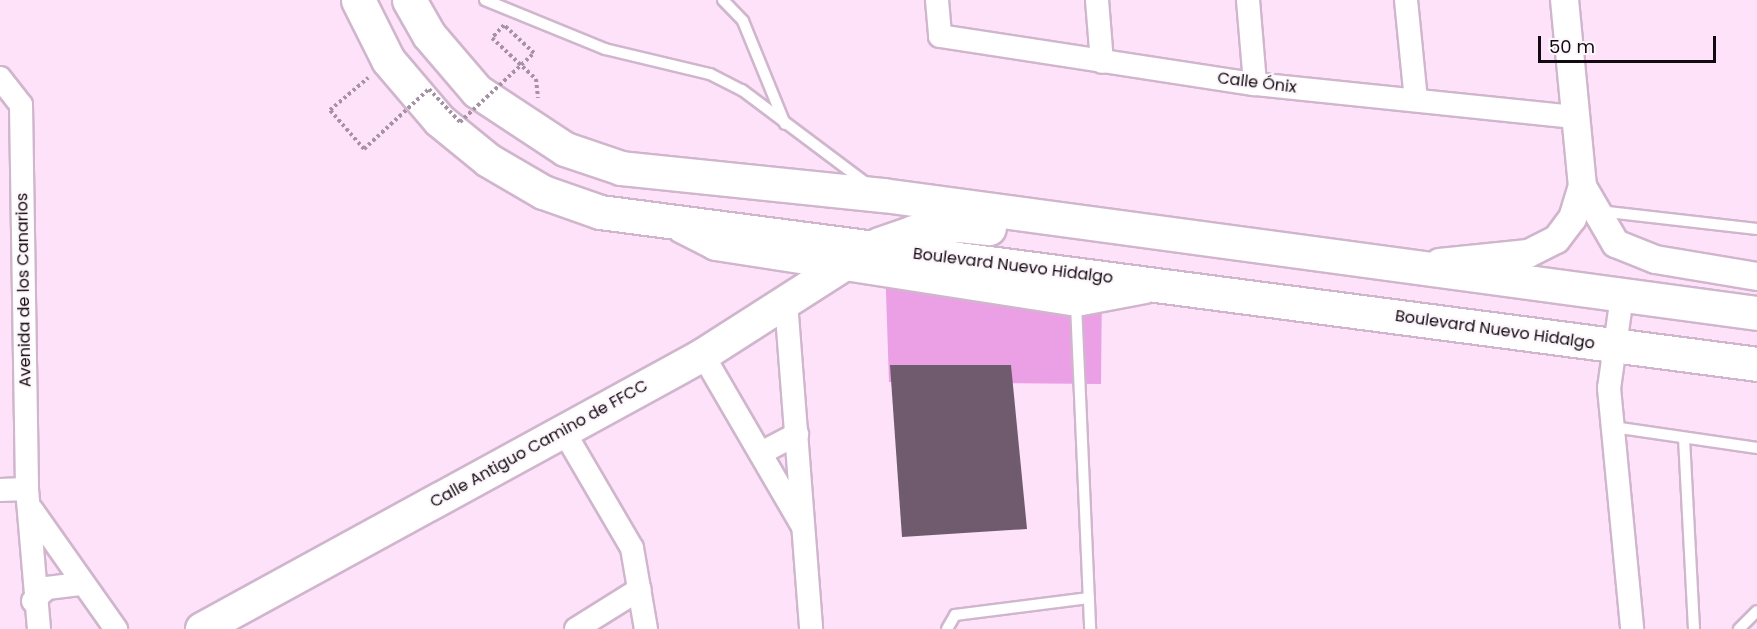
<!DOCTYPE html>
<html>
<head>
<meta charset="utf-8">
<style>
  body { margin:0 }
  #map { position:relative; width:1757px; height:629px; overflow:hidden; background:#fde2fa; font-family:Poppins,sans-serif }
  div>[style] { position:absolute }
  .green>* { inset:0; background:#eba0e6 }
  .building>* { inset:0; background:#705a6e }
  .path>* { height:4px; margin-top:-2px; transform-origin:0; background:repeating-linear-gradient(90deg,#a692a4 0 3px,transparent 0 6px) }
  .roads { filter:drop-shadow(2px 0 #d0b6cd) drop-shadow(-2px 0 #d0b6cd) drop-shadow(0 2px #d0b6cd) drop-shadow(0 -2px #d0b6cd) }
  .service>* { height:10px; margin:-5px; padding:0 5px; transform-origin:5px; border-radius:5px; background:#fff }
  .minor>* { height:22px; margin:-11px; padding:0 11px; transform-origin:11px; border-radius:11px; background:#fff }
  .tertiary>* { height:27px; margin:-13.5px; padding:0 13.5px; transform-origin:13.5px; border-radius:13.5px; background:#fff }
  .secondary>* { height:32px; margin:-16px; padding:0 16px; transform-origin:16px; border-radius:16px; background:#fff }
  .primary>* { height:33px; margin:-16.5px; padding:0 16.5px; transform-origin:16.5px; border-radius:16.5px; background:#fff }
  .path-bridge>* { height:4px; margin-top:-2px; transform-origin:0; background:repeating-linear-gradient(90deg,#a692a4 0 3px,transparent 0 6px) }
  span { translate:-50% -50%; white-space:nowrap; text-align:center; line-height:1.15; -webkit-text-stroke:4.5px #fdf7fc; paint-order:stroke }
  .street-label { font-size:16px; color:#120911 }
  .scale { position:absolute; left:1538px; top:36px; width:178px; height:27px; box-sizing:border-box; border:3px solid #120911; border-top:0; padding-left:8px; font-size:18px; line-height:21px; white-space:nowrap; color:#120911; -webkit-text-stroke:4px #fdf7fc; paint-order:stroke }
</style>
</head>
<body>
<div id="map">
  <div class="green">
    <i style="clip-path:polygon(885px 263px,1102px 278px,1101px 384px,889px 382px)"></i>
  </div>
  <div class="building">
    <i style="clip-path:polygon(890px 365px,1011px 365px,1027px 529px,902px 537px)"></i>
  </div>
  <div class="path">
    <i style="left:534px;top:53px;width:41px;rotate:-137deg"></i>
    <i style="left:504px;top:25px;width:18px;rotate:133deg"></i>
    <i style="left:492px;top:38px;width:60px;rotate:43deg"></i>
    <i style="left:536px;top:79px;width:19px;rotate:84deg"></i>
    <i style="left:364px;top:149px;width:52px;rotate:-131.1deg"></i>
    <i style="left:330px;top:110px;width:50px;rotate:-40.1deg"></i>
  </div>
  <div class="roads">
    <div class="service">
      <i style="left:485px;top:0;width:130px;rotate:22.2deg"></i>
      <i style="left:605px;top:49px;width:108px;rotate:13.4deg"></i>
      <i style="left:710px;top:74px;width:36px;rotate:27deg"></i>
      <i style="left:742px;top:90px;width:155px;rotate:36.9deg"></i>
      <i style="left:723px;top:0;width:29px;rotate:46deg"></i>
      <i style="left:743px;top:21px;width:111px;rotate:67.8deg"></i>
      <i style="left:1599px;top:211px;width:159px;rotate:6.5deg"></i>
      <i style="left:1076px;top:304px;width:325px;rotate:87.5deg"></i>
      <i style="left:1613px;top:427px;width:146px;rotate:8.3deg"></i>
      <i style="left:1684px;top:438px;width:191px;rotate:87deg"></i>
      <i style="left:947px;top:629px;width:16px;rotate:-60deg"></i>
      <i style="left:955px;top:615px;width:135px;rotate:-7.2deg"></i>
      <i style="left:1739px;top:629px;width:25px;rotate:-45deg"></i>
    </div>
    <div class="minor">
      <i style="left:937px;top:0;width:36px;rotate:85deg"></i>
      <i style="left:940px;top:36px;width:319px;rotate:8.7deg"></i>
      <i style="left:1255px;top:84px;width:322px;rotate:5.9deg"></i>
      <i style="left:1097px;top:0;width:62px;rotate:85.4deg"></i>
      <i style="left:1248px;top:0;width:84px;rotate:85.2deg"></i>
      <i style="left:1406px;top:0;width:100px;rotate:84.3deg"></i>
      <i style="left:0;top:78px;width:34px;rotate:52deg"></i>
      <i style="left:21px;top:105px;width:384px;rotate:89.1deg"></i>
      <i style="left:27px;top:489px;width:141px;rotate:85.1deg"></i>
      <i style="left:1622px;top:296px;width:93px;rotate:98deg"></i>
      <i style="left:1609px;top:388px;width:242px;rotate:84.5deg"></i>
      <i style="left:786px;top:302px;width:328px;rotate:85.6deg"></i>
      <i style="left:703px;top:355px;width:197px;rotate:59.8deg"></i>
      <i style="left:563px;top:430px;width:137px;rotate:59.7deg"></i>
      <i style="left:632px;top:548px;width:82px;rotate:80.2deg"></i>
      <i style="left:761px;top:453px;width:41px;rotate:-27.8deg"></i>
      <i style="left:0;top:490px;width:27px;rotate:-2deg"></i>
      <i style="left:32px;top:510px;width:146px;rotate:54.8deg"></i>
      <i style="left:33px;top:601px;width:19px;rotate:-43deg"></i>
      <i style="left:47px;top:588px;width:33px;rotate:-7deg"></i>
      <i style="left:576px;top:629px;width:75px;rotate:-32deg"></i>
    </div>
    <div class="tertiary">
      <i style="left:1582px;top:186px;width:66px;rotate:59.9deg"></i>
      <i style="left:1615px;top:243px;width:43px;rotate:21.8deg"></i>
      <i style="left:1655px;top:259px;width:103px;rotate:9.5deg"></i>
      <i style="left:1439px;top:262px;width:89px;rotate:-5.8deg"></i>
      <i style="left:1528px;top:253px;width:31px;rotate:-27deg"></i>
      <i style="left:1556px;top:239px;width:26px;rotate:-53deg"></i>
      <i style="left:1572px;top:218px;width:34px;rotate:-73deg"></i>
      <i style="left:1582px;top:186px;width:187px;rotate:-95.5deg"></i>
    </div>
    <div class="secondary">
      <i style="left:683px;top:227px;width:37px;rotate:27deg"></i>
      <i style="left:716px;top:244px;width:364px;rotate:8.8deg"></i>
      <i style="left:1076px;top:300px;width:70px;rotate:-10.7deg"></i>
      <i style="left:202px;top:629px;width:571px;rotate:-28.67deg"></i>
      <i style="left:703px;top:355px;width:198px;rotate:-32.6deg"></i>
    </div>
    <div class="primary">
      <i style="left:358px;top:0;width:67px;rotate:63.4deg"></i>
      <i style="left:388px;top:60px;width:79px;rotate:49.6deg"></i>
      <i style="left:439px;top:120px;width:63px;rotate:39.2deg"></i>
      <i style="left:488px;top:160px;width:64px;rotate:30.2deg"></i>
      <i style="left:543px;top:192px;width:60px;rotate:19.3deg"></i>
      <i style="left:600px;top:212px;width:1167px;rotate:7.48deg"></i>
      <i style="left:409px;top:0;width:40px;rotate:60.3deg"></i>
      <i style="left:429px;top:35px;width:74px;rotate:49.4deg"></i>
      <i style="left:477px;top:91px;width:105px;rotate:33.4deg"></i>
      <i style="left:565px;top:149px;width:59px;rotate:18.7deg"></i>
      <i style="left:621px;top:168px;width:263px;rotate:5.9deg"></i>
      <i style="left:883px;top:195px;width:882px;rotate:7.69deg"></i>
      <i style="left:879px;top:244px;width:36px;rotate:-19deg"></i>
      <i style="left:913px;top:232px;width:47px;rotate:-8.7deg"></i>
      <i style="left:959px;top:225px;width:30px;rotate:6deg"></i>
    </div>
  </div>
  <div class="path-bridge">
    <i style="left:364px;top:149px;width:88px;rotate:-42.7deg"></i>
    <i style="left:429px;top:89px;width:45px;rotate:46.8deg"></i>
    <i style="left:460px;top:122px;width:101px;rotate:-43deg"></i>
  </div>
  <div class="street-label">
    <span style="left:1257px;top:83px;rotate:7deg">Calle Ónix</span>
    <span style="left:1013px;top:266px;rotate:7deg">Boulevard Nuevo Hidalgo</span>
    <span style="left:24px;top:290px;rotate:-91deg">Avenida de los Canarios</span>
    <span style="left:1495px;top:330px;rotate:8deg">Boulevard Nuevo Hidalgo</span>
    <span style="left:539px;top:444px;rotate:-29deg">Calle Antiguo Camino de FFCC</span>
  </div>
  <div class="scale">50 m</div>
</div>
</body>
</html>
